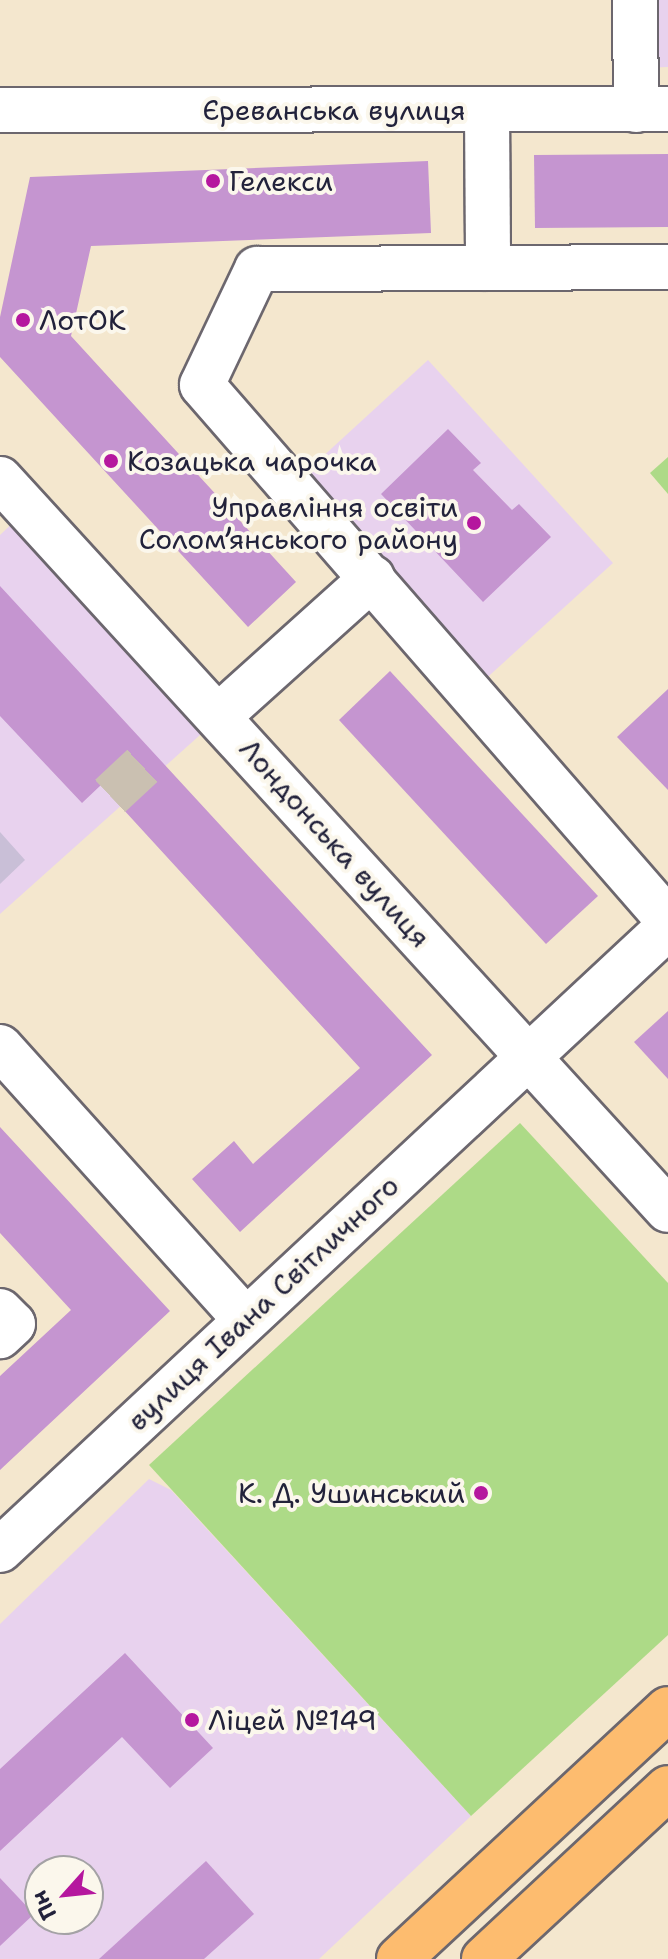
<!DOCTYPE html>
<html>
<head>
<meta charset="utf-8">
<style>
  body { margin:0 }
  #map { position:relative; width:668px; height:1959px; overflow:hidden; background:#f4e7ce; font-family:"Shantell Sans",sans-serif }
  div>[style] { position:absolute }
  .built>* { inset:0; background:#e8d2ee }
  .industrial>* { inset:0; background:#c9bfd7 }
  .green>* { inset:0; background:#adda87 }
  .building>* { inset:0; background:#c595d0 }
  .minor-tunnel>* { height:44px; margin-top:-22px; transform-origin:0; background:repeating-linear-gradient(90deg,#cac0b1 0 44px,transparent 0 66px) }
  .roads { filter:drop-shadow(2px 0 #6c676e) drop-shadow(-2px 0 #6c676e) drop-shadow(0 2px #6c676e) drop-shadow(0 -2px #6c676e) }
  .minor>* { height:44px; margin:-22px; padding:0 22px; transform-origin:22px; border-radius:22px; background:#fff }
  .major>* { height:44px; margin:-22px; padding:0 22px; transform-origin:22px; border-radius:22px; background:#fdbc6f }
  .dots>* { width:22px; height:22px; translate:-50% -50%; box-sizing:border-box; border:4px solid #fbf7ec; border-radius:50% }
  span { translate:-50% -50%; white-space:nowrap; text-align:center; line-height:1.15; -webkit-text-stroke:8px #fbf7ec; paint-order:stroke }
  .street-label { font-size:28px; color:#22223b }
  .poi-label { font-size:28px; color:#22223b }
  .left { translate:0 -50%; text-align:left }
  .right { translate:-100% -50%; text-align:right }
  .north { position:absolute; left:24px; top:1855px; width:80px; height:80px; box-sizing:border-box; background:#fbf7ec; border:2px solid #a4a2a5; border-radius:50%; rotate:243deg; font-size:22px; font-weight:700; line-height:32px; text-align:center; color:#22223b }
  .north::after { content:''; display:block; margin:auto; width:28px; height:36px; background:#b5179e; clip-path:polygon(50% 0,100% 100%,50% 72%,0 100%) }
</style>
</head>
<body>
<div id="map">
  <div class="built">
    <i style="clip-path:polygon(643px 0,668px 0,668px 67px,643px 68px)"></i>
    <i style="clip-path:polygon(428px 360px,613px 563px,480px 684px,296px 481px)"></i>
    <i style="clip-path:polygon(16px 520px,209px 727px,0 914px,0 535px)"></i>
    <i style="clip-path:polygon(evenodd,149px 1479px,171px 1490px,471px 1816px,319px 1959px,0 1959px,0 1624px,149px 1479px,40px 1871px,88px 1871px,88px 1919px,40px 1919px,40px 1871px)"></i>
  </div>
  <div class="industrial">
    <i style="clip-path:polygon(0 832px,25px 860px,0 884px)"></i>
  </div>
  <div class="green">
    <i style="clip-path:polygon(668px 457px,668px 494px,650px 473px)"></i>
    <i style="clip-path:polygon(520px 1123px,668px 1283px,668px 1635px,471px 1816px,149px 1465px)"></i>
  </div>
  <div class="building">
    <i style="clip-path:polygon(668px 154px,668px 227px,535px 228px,534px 155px)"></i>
    <i style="clip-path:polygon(428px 161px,431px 233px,91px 246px,71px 336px,296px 582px,248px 627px,0 357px,0 317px,30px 177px)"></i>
    <i style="clip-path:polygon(448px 429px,481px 463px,473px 470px,512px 510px,519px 504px,551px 537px,483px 602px,381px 494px)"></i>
    <i style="clip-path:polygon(0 586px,432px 1055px,240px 1232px,192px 1179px,234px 1141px,253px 1164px,360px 1068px,101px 785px,82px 803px,0 716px)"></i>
    <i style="clip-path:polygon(390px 671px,598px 896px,546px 944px,339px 720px)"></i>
    <i style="clip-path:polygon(668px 689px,668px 790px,617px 737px)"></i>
    <i style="clip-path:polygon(668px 1011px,668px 1079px,634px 1042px)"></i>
    <i style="clip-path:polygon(0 1127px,170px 1311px,0 1470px,0 1376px,71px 1310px,0 1233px)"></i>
    <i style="clip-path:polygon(125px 1653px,213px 1748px,170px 1788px,122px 1737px,0 1851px,0 1769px)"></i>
    <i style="clip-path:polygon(206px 1861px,254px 1914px,204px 1959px,99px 1959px)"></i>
    <i style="clip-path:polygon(0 1878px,34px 1914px,0 1946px)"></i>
  </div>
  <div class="minor-tunnel">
    <i style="left:110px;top:796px;width:60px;rotate:-43deg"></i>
  </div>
  <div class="roads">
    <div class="minor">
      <i style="left:635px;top:0;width:110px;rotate:89.5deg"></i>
      <i style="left:0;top:110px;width:668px;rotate:-0.09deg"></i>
      <i style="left:487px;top:111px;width:157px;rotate:89.6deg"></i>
      <i style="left:668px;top:267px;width:411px;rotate:179.7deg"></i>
      <i style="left:257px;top:269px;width:128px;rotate:115.4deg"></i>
      <i style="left:202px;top:385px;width:709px;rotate:48.94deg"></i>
      <i style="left:0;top:479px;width:990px;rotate:47.58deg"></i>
      <i style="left:220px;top:715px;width:205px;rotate:-42deg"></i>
      <i style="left:0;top:1047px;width:366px;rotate:48deg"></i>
      <i style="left:0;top:1311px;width:18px;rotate:45deg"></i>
      <i style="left:13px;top:1324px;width:18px;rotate:137deg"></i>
      <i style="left:0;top:1550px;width:913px;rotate:-43deg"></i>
    </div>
    <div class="major">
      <i style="left:399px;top:1959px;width:367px;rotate:-42.9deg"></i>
      <i style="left:484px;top:1959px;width:251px;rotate:-42.9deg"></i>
    </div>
  </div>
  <div class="dots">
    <i style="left:213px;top:181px;background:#b5179e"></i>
    <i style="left:23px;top:320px;background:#b5179e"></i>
    <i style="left:111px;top:461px;background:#b5179e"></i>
    <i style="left:474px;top:523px;background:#b5179e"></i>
    <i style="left:481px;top:1493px;background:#b5179e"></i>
    <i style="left:192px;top:1720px;background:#b5179e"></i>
  </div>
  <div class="street-label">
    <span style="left:334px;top:110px">Єреванська вулиця</span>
    <span style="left:335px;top:843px;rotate:48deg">Лондонська вулиця</span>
    <span style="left:263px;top:1303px;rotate:-43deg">вулиця Івана Світличного</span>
  </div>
  <div class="poi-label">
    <span class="left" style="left:229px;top:181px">Гелекси</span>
    <span class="left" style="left:39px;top:320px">ЛотОК</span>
    <span class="left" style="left:127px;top:461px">Козацька чарочка</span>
    <span class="right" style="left:458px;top:523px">Управління освіти<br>Солом’янського району</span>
    <span class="right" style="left:465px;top:1493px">К. Д. Ушинський</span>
    <span class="left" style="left:208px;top:1720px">Ліцей №149</span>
  </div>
  <div class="north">Пн</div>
</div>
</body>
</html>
